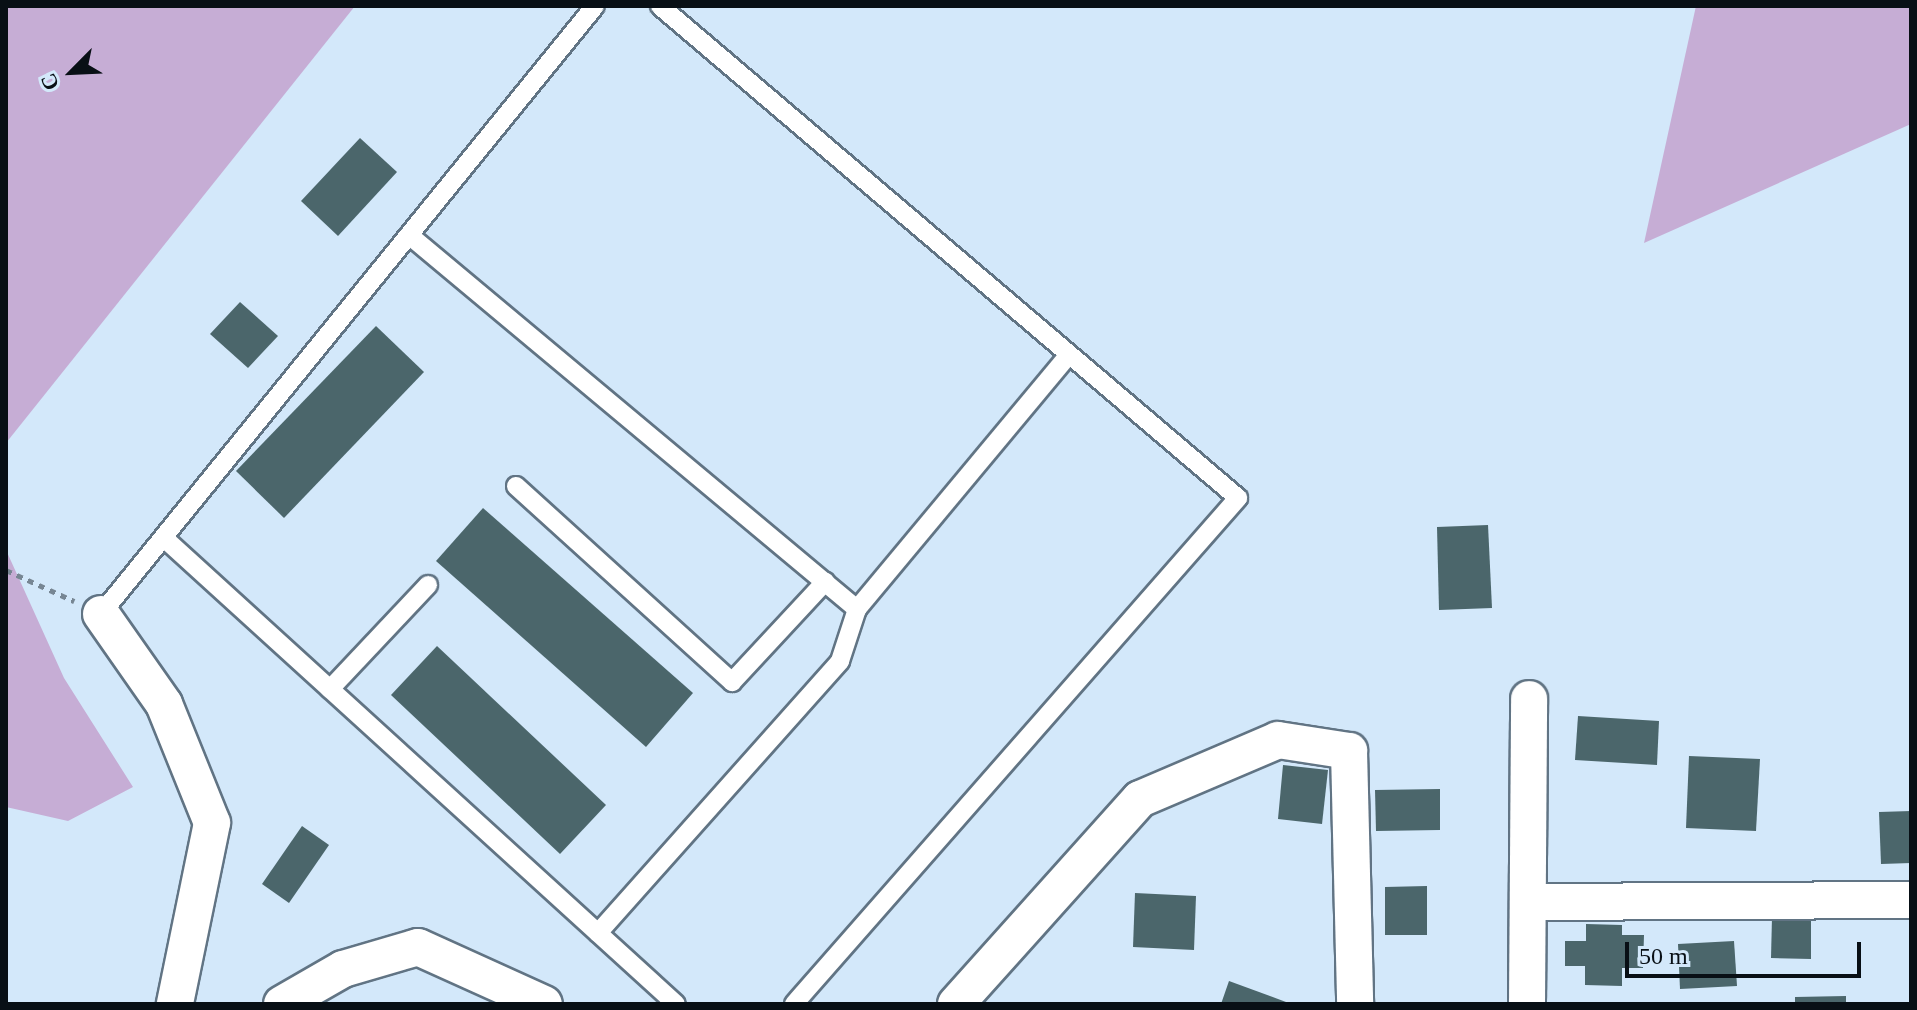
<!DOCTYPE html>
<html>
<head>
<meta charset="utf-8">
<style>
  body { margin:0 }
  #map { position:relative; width:1917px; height:1010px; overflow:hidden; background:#d3e8fa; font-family:"Times New Roman",serif }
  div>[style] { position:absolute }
  .green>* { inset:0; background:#c6add5 }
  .building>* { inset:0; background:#4b666b }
  .path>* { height:5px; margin-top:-2.5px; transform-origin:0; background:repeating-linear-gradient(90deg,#778693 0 6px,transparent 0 12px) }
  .roads { filter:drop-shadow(2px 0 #617484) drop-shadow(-2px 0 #617484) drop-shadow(0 2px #617484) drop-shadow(0 -2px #617484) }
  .lane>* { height:18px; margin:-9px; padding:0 9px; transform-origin:9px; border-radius:9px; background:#fff }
  .street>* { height:36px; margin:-18px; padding:0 18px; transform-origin:18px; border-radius:18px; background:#fff }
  span { translate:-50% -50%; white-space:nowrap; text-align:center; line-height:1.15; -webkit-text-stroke:7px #d3e8fa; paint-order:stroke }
  .frame { position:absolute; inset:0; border:8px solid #080f15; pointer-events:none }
  .north { position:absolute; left:32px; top:32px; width:80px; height:80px; -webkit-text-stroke:6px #d3e8fa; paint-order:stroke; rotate:246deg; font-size:22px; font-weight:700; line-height:32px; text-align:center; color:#080f15 }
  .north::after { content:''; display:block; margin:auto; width:28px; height:36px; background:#080f15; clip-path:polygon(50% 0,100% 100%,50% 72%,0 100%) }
  .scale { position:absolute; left:1625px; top:942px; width:236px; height:36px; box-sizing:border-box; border:4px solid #080f15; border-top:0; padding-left:10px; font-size:24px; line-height:28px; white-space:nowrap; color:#080f15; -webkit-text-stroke:6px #d3e8fa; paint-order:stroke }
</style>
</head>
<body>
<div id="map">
  <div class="green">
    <i style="clip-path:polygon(6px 6px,355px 6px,6px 443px)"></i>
    <i style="clip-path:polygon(1696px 6px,1911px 6px,1911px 124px,1644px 243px)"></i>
    <i style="clip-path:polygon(6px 550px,64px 678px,133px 787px,68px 821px,6px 807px)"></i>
  </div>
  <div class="building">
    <i style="clip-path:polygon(360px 138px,397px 172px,338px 236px,301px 201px)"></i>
    <i style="clip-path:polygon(240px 302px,278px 336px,248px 368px,210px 334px)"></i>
    <i style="clip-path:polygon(376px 326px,424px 372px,284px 518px,236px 471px)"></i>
    <i style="clip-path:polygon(483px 508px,693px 693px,646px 747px,436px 561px)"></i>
    <i style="clip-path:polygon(1488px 525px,1492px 608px,1439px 610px,1437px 527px)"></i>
    <i style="clip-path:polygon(437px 646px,606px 805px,560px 854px,391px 695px)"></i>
    <i style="clip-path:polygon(1578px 716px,1659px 721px,1657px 765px,1575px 760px)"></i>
    <i style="clip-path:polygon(1689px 756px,1760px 759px,1756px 831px,1686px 828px)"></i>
    <i style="clip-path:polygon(1283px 765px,1328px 770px,1322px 824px,1278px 819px)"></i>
    <i style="clip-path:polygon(1440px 789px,1440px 830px,1376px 831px,1375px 790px)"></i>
    <i style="clip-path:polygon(1911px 811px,1911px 863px,1881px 864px,1879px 812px)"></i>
    <i style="clip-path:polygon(302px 826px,329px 845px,289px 903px,262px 884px)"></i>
    <i style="clip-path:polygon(1427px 886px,1427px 935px,1385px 935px,1385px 887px)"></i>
    <i style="clip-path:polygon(1135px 893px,1196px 896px,1194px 950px,1133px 947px)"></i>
    <i style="clip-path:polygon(1772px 917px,1811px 918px,1811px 959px,1771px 958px)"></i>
    <i style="clip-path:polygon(1586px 924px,1622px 925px,1622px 935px,1644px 935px,1643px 968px,1622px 968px,1622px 986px,1585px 985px,1585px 966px,1565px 966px,1565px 941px,1586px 941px)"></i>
    <i style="clip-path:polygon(1734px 941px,1737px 986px,1680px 989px,1678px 944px)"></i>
    <i style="clip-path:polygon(1229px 981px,1286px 1002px,1285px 1004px,1221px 1004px)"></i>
    <i style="clip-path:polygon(1846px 996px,1846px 1004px,1795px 1004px,1795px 997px)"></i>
  </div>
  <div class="path">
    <i style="left:6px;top:570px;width:75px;rotate:24.5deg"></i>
  </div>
  <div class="roads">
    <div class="lane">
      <i style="left:660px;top:6px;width:759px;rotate:40.4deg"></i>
      <i style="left:1238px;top:498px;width:673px;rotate:131.27deg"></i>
      <i style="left:409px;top:235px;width:584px;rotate:39.86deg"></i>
      <i style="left:516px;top:486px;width:292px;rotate:42.2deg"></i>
      <i style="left:732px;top:682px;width:137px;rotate:-47.1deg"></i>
      <i style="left:164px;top:538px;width:692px;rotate:42.31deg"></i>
      <i style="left:101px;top:614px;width:783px;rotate:-50.91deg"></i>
      <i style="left:330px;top:689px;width:143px;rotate:-46.7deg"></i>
      <i style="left:598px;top:933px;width:364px;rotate:-48.3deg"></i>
      <i style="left:840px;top:661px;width:55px;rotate:-71.9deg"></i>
      <i style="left:857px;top:609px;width:331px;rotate:-50.2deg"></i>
    </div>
    <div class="street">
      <i style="left:101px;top:614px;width:110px;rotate:55deg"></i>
      <i style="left:164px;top:704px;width:128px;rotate:68deg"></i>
      <i style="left:212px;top:823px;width:185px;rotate:101.6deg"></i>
      <i style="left:1528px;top:902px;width:383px;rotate:-0.3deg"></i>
      <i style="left:282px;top:1004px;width:70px;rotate:-29.8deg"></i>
      <i style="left:343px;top:969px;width:78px;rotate:-16.3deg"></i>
      <i style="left:418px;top:947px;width:138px;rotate:24.3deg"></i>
      <i style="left:956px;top:1004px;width:275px;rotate:-48.1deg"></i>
      <i style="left:1140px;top:799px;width:150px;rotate:-23.1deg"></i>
      <i style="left:1278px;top:740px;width:72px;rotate:8.8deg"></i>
      <i style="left:1349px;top:751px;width:253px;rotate:88.6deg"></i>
      <i style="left:1527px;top:1004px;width:305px;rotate:-89.6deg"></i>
    </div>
  </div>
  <div class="frame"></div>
  <div class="north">С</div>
  <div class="scale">50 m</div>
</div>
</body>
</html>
